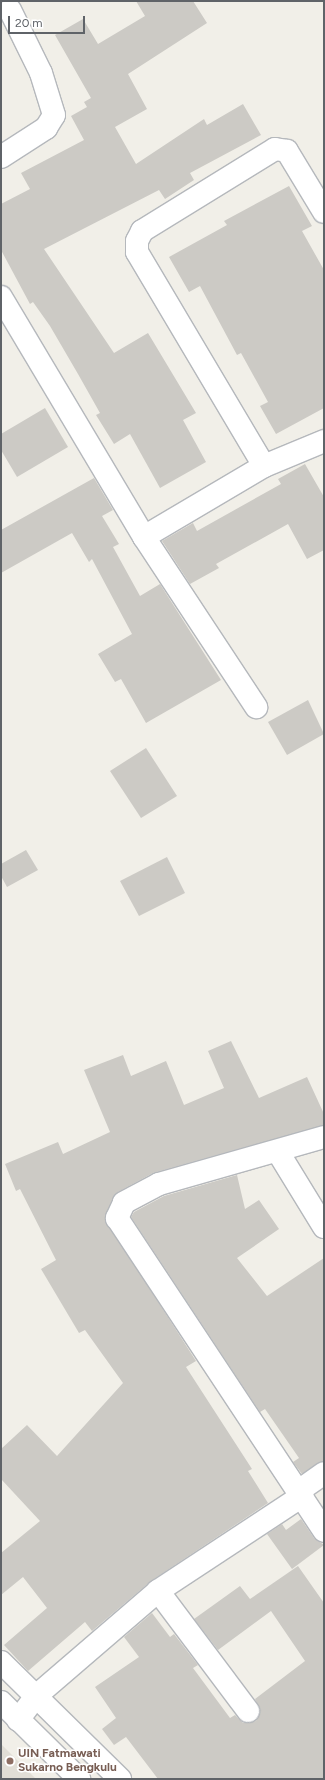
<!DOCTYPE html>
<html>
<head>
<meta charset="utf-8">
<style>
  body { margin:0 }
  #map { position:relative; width:325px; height:1780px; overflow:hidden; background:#f1efe8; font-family:Figtree,sans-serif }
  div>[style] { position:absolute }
  .education>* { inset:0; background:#e1ded6 }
  .building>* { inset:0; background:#cccac5 }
  .roads { filter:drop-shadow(1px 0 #b5b8bc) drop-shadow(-1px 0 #b5b8bc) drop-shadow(0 1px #b5b8bc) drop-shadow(0 -1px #b5b8bc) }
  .minor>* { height:22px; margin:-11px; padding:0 11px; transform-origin:11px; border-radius:11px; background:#fff }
  .dots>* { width:11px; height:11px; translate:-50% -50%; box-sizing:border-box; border:2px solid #fff; border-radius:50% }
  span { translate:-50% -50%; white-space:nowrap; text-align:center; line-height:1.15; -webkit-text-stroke:3px #fff; paint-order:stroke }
  .education-label { font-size:12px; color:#785e54; font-weight:700 }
  .left { translate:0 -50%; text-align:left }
  .frame { position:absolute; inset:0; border:2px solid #5f6368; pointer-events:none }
  .scale { position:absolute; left:8px; top:16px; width:77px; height:18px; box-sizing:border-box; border:2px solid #5f6368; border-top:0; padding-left:5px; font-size:12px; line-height:14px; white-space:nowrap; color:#5f6368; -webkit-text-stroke:3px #fff; paint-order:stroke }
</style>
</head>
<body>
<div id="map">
  <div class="education">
    <i style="clip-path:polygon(1px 1744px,36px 1779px,1px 1779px)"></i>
  </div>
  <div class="building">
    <i style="clip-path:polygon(136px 1px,193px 1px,207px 23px,128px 74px,147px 109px,115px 127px,136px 164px,204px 119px,207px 125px,243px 104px,261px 135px,190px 173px,194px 180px,165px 199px,159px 190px,44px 249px,114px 353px,148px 333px,196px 413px,183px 420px,206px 462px,160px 488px,130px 434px,114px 444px,96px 415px,100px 413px,78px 374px,50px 326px,33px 302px,30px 304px,1px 250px,1px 204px,30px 189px,21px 173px,84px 140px,71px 116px,87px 107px,84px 102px,91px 98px,55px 35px,83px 19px,98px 44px,145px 16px)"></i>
    <i style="clip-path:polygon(289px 186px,312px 226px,302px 231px,324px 270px,324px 408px,276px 434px,260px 406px,268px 402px,241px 353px,237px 355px,200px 286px,189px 292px,169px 257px,227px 225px,224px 221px)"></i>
    <i style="clip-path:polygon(45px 408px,68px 447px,17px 477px,1px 450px,1px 434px)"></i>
    <i style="clip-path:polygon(305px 464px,324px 497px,324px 550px,307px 559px,288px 524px,216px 564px,219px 568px,190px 584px,162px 541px,193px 523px,197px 531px,281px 484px,278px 479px)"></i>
    <i style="clip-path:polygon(94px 478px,113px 510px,102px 516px,119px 544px,113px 547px,140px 596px,160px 584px,221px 680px,146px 723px,121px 679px,115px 682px,98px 654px,132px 634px,92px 559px,89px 562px,72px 533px,1px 573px,1px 530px)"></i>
    <i style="clip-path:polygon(308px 700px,324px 734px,287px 755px,268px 722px)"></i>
    <i style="clip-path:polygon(146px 748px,177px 796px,141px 818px,110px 771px)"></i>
    <i style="clip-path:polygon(26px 850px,38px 870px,7px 887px,1px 876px,1px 864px)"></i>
    <i style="clip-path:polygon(167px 857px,185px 893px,139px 916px,120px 881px)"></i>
    <i style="clip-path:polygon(231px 1041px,259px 1098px,307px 1077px,324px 1114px,324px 1125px,153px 1173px,118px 1192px,105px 1219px,196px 1361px,186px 1367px,252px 1469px,248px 1471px,268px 1503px,151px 1581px,92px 1631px,85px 1622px,28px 1671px,4px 1645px,47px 1608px,23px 1577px,1px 1595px,1px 1553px,40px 1521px,1px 1479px,1px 1449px,27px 1425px,57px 1456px,123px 1383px,85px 1330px,79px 1333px,41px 1269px,56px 1260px,20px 1189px,16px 1191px,5px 1164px,58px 1142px,63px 1154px,110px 1132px,84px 1070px,123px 1055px,131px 1076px,166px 1061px,184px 1105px,224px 1088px,208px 1051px)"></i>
    <i style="clip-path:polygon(237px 1175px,245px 1209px,259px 1200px,279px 1229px,237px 1258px,267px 1296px,324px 1258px,324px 1461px,302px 1474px,293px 1462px,299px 1458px,265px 1409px,260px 1412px,131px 1217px,134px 1212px,164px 1196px)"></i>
    <i style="clip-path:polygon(301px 1519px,314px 1538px,324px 1545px,292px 1569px,267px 1534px,282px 1524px,286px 1530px)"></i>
    <i style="clip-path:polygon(298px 1566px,324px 1603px,324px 1779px,158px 1779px,126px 1737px,114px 1745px,102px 1729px,116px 1718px,95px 1687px,139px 1657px,124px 1637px,152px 1613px,170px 1637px,174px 1634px,198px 1665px,193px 1668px,230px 1718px,235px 1715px,243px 1723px,256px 1721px,260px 1710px,255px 1699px,305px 1661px,271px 1611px,218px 1650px,194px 1619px,240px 1586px,250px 1599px)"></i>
  </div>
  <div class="roads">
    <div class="minor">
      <i style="left:1px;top:157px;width:54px;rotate:-32.8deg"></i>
      <i style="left:46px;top:128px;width:15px;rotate:-58deg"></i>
      <i style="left:54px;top:115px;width:44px;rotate:-107.2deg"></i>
      <i style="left:41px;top:73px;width:70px;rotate:-116.2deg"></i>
      <i style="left:1px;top:297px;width:279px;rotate:59.2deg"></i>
      <i style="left:144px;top:537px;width:204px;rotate:56.6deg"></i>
      <i style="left:264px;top:466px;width:249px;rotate:-120.7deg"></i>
      <i style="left:137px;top:252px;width:11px;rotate:-90deg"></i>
      <i style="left:137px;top:241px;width:11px;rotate:-63deg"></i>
      <i style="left:142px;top:231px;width:156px;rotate:-31.7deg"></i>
      <i style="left:275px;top:149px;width:12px;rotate:9deg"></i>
      <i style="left:287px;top:151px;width:71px;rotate:58.8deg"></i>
      <i style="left:144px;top:537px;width:139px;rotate:-30.6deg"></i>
      <i style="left:264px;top:466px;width:65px;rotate:-22.6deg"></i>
      <i style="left:324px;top:1137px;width:172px;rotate:164.1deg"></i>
      <i style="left:159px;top:1184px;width:40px;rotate:152deg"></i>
      <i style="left:124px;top:1203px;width:17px;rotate:115deg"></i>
      <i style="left:117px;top:1218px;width:375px;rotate:56.5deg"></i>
      <i style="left:278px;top:1152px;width:88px;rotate:58.5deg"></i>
      <i style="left:300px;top:1490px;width:29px;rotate:-35deg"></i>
      <i style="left:158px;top:1591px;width:150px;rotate:53.1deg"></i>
      <i style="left:1px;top:1662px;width:167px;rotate:44.5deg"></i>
      <i style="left:1px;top:1702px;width:110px;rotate:44.6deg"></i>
      <i style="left:18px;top:1720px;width:30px;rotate:-53deg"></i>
      <i style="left:36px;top:1696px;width:161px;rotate:-40.7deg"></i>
      <i style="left:158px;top:1591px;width:173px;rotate:-33.4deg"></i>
    </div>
  </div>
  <div class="dots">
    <i style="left:10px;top:1761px;background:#8d6e63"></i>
  </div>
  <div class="education-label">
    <span class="left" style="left:18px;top:1761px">UIN Fatmawati<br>Sukarno Bengkulu</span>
  </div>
  <div class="frame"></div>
  <div class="scale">20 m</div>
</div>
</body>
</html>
